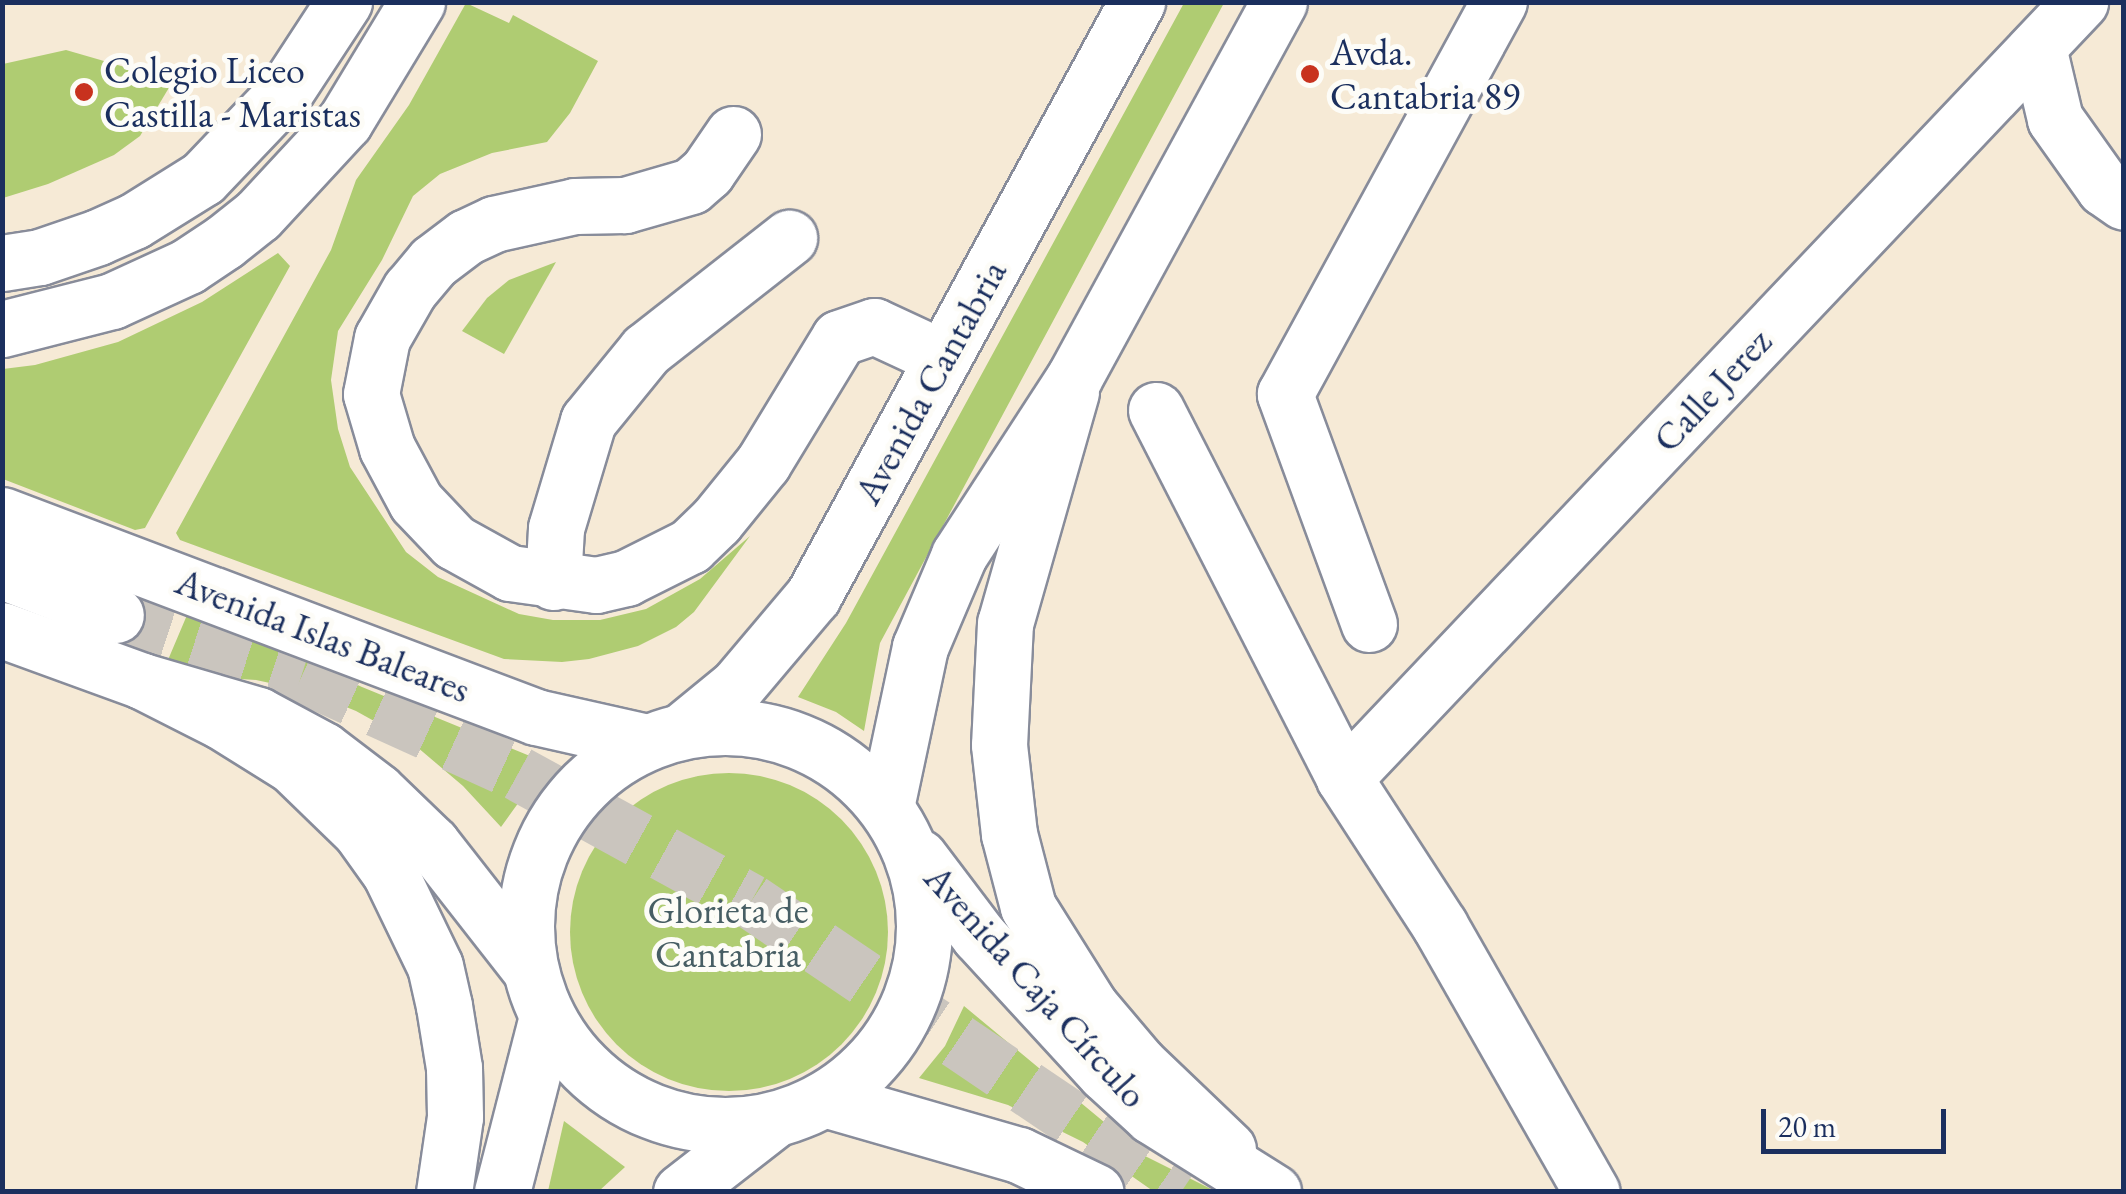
<!DOCTYPE html>
<html>
<head>
<meta charset="utf-8">
<style>
  body { margin:0 }
  #map { position:relative; width:2126px; height:1194px; overflow:hidden; background:#f6ead6; font-family:"EB Garamond",serif }
  div>[style] { position:absolute }
  .green>* { inset:0; background:#afcc72 }
  .round { border-radius:50% }
  .major-tunnel>* { height:55px; margin-top:-27.5px; transform-origin:0; background:repeating-linear-gradient(90deg,#cac5be 0 55px,transparent 0 83px) }
  .roads { filter:drop-shadow(2px 0 #888c9a) drop-shadow(-2px 0 #888c9a) drop-shadow(0 2px #888c9a) drop-shadow(0 -2px #888c9a) }
  .minor>* { height:55px; margin:-27.5px; padding:0 27.5px; transform-origin:27.5px; border-radius:27.5px; background:#fff }
  .major>* { height:55px; margin:-27.5px; padding:0 27.5px; transform-origin:27.5px; border-radius:27.5px; background:#fff }
  .major>.ring { margin:-27.5px; padding:0; box-sizing:content-box; background:none; border:55px solid #fff; border-radius:50% }
  .highway>* { height:55px; margin:-27.5px; padding:0 27.5px; transform-origin:27.5px; border-radius:27.5px; background:#fff }
  .dots>* { width:28px; height:28px; translate:-50% -50%; box-sizing:border-box; border:5px solid #fdfcf7; border-radius:50% }
  span { translate:-50% -50%; white-space:nowrap; text-align:center; line-height:1.15; -webkit-text-stroke:10px #fdfcf7; paint-order:stroke }
  .poi-label { font-size:38px; color:#1b2f5e }
  .left { translate:0 -50%; text-align:left }
  .street-label { font-size:38px; color:#1b2f5e }
  .park-label { font-size:38px; color:#475e64 }
  .frame { position:absolute; inset:0; border:5px solid #1b2f5e; pointer-events:none }
  .scale { position:absolute; left:1761px; top:1109px; width:185px; height:45px; box-sizing:border-box; border:5px solid #1b2f5e; border-top:0; padding-left:12px; font-size:30px; line-height:35px; white-space:nowrap; color:#1b2f5e; -webkit-text-stroke:8px #fdfcf7; paint-order:stroke }
</style>
</head>
<body>
<div id="map">
  <div class="green">
    <i style="clip-path:polygon(466px 3px,509px 23px,513px 15px,598px 61px,570px 113px,547px 142px,492px 153px,440px 174px,413px 196px,382px 260px,338px 331px,331px 380px,338px 429px,350px 467px,406px 552px,438px 577px,519px 614px,553px 620px,600px 620px,646px 609px,700px 579px,750px 536px,694px 612px,676px 627px,638px 646px,589px 659px,562px 662px,504px 659px,180px 540px,176px 533px,331px 250px,356px 180px,409px 105px)"></i>
    <i style="clip-path:polygon(1184px 3px,1224px 3px,880px 643px,864px 731px,836px 712px,798px 697px,846px 623px)"></i>
    <i style="clip-path:polygon(66px 50px,173px 81px,140px 136px,114px 155px,48px 184px,3px 198px,3px 64px)"></i>
    <i style="clip-path:polygon(278px 253px,290px 266px,145px 528px,135px 530px,3px 479px,3px 369px,35px 365px,118px 342px,202px 302px)"></i>
    <i style="clip-path:polygon(556px 262px,504px 354px,462px 331px,487px 298px,509px 280px)"></i>
    <i style="clip-path:polygon(190px 608px,362px 687px,547px 763px,501px 827px,463px 786px,410px 741px,356px 711px,307px 691px,256px 680px,162px 674px)"></i>
    <i class="round" style="left:570px;top:773px;width:318px;height:318px"></i>
    <i style="clip-path:polygon(964px 1006px,1145px 1156px,1215px 1191px,1153px 1191px,1083px 1142px,1008px 1105px,919px 1078px,945px 1046px)"></i>
    <i style="clip-path:polygon(564px 1121px,625px 1167px,599px 1191px,548px 1191px)"></i>
  </div>
  <div class="major-tunnel">
    <i style="left:116px;top:615px;width:195px;rotate:17.9deg"></i>
    <i style="left:302px;top:675px;width:237px;rotate:24.4deg"></i>
    <i style="left:518px;top:773px;width:266px;rotate:28.8deg"></i>
    <i style="left:751px;top:901px;width:519px;rotate:34.09deg"></i>
  </div>
  <div class="roads">
    <div class="minor">
      <i style="left:2038px;top:47px;width:74px;rotate:76.7deg"></i>
      <i style="left:2055px;top:119px;width:85px;rotate:54.6deg"></i>
      <i style="left:2104px;top:188px;width:24px;rotate:35deg"></i>
      <i style="left:733px;top:134px;width:46px;rotate:124.4deg"></i>
      <i style="left:707px;top:172px;width:21px;rotate:139deg"></i>
      <i style="left:691px;top:186px;width:69px;rotate:163.9deg"></i>
      <i style="left:625px;top:205px;width:50px;rotate:178.9deg"></i>
      <i style="left:575px;top:206px;width:83px;rotate:167.5deg"></i>
      <i style="left:494px;top:224px;width:31px;rotate:155deg"></i>
      <i style="left:466px;top:237px;width:41px;rotate:142.9deg"></i>
      <i style="left:433px;top:262px;width:35px;rotate:130deg"></i>
      <i style="left:410px;top:289px;width:56px;rotate:119.7deg"></i>
      <i style="left:382px;top:338px;width:57px;rotate:101.1deg"></i>
      <i style="left:371px;top:394px;width:56px;rotate:73.5deg"></i>
      <i style="left:387px;top:448px;width:61px;rotate:61.8deg"></i>
      <i style="left:416px;top:502px;width:55px;rotate:46.5deg"></i>
      <i style="left:454px;top:542px;width:64px;rotate:29deg"></i>
      <i style="left:510px;top:573px;width:87px;rotate:7.9deg"></i>
      <i style="left:596px;top:585px;width:31px;rotate:-13deg"></i>
      <i style="left:626px;top:578px;width:72px;rotate:-26.6deg"></i>
      <i style="left:690px;top:546px;width:36px;rotate:-44deg"></i>
      <i style="left:716px;top:521px;width:75px;rotate:-51deg"></i>
      <i style="left:763px;top:463px;width:146px;rotate:-58.7deg"></i>
      <i style="left:839px;top:338px;width:37px;rotate:-19deg"></i>
      <i style="left:874px;top:326px;width:76px;rotate:24.9deg"></i>
      <i style="left:2px;top:263px;width:38px;rotate:-9deg"></i>
      <i style="left:40px;top:257px;width:61px;rotate:-19deg"></i>
      <i style="left:98px;top:237px;width:39px;rotate:-24deg"></i>
      <i style="left:134px;top:221px;width:81px;rotate:-31.9deg"></i>
      <i style="left:203px;top:178px;width:119px;rotate:-46.4deg"></i>
      <i style="left:285px;top:92px;width:108px;rotate:-56.8deg"></i>
      <i style="left:2px;top:329px;width:114px;rotate:-14.3deg"></i>
      <i style="left:112px;top:301px;width:84px;rotate:-24.7deg"></i>
      <i style="left:188px;top:266px;width:43px;rotate:-33.7deg"></i>
      <i style="left:224px;top:242px;width:43px;rotate:-38.5deg"></i>
      <i style="left:258px;top:215px;width:128px;rotate:-47.2deg"></i>
      <i style="left:345px;top:121px;width:139px;rotate:-58.8deg"></i>
      <i style="left:1071px;top:392px;width:240px;rotate:105.9deg"></i>
      <i style="left:1005px;top:623px;width:122px;rotate:92.8deg"></i>
      <i style="left:999px;top:745px;width:90px;rotate:83.6deg"></i>
      <i style="left:1009px;top:834px;width:75px;rotate:75.4deg"></i>
      <i style="left:1028px;top:907px;width:117px;rotate:57.9deg"></i>
      <i style="left:1090px;top:1006px;width:76px;rotate:49.8deg"></i>
      <i style="left:1139px;top:1064px;width:123px;rotate:43.7deg"></i>
      <i style="left:1156px;top:410px;width:413px;rotate:62.9deg"></i>
      <i style="left:1344px;top:778px;width:176px;rotate:57deg"></i>
      <i style="left:1440px;top:926px;width:306px;rotate:60.3deg"></i>
      <i style="left:553px;top:582px;width:54px;rotate:-86.8deg"></i>
      <i style="left:556px;top:528px;width:112px;rotate:-73.3deg"></i>
      <i style="left:588px;top:421px;width:92px;rotate:-50.8deg"></i>
      <i style="left:646px;top:350px;width:182px;rotate:-38.1deg"></i>
      <i style="left:1369px;top:624px;width:245px;rotate:-110.1deg"></i>
      <i style="left:1285px;top:394px;width:447px;rotate:-61.4deg"></i>
      <i style="left:1344px;top:778px;width:1070px;rotate:-46.52deg"></i>
    </div>
    <div class="major">
      <i style="left:2px;top:515px;width:571px;rotate:20.72deg"></i>
      <i style="left:536px;top:717px;width:114px;rotate:12.7deg"></i>
      <i style="left:2px;top:571px;width:122px;rotate:21.1deg"></i>
      <i style="left:2px;top:630px;width:149px;rotate:20deg"></i>
      <i style="left:142px;top:681px;width:121px;rotate:16.3deg"></i>
      <i style="left:258px;top:715px;width:74px;rotate:28.3deg"></i>
      <i style="left:323px;top:750px;width:68px;rotate:37.2deg"></i>
      <i style="left:377px;top:791px;width:76px;rotate:43.9deg"></i>
      <i style="left:432px;top:844px;width:157px;rotate:52deg"></i>
      <i class="ring" style="left:526px;top:727px;width:343px;height:343px"></i>
      <i style="left:682px;top:731px;width:71px;rotate:-39.3deg"></i>
      <i style="left:737px;top:686px;width:118px;rotate:-49.8deg"></i>
      <i style="left:813px;top:596px;width:677px;rotate:-61.39deg"></i>
      <i style="left:886px;top:807px;width:164px;rotate:-78deg"></i>
      <i style="left:920px;top:647px;width:100px;rotate:-67deg"></i>
      <i style="left:959px;top:555px;width:211px;rotate:-57deg"></i>
      <i style="left:1074px;top:378px;width:428px;rotate:-61.4deg"></i>
      <i style="left:919px;top:857px;width:99px;rotate:52.8deg"></i>
      <i style="left:979px;top:936px;width:186px;rotate:47.4deg"></i>
      <i style="left:1105px;top:1073px;width:64px;rotate:42.5deg"></i>
      <i style="left:1152px;top:1116px;width:143px;rotate:32.1deg"></i>
      <i style="left:828px;top:1100px;width:199px;rotate:16.1deg"></i>
      <i style="left:1019px;top:1155px;width:85px;rotate:25.7deg"></i>
      <i style="left:502px;top:1192px;width:181px;rotate:-75.6deg"></i>
      <i style="left:681px;top:1192px;width:114px;rotate:-37.9deg"></i>
    </div>
    <div class="highway">
      <i style="left:142px;top:681px;width:89px;rotate:26.9deg"></i>
      <i style="left:221px;top:721px;width:85px;rotate:32deg"></i>
      <i style="left:293px;top:766px;width:93px;rotate:44.1deg"></i>
      <i style="left:360px;top:831px;width:52px;rotate:54.5deg"></i>
      <i style="left:390px;top:873px;width:103px;rotate:64.2deg"></i>
      <i style="left:435px;top:966px;width:41px;rotate:77.3deg"></i>
      <i style="left:444px;top:1006px;width:63px;rotate:80.8deg"></i>
      <i style="left:454px;top:1068px;width:49px;rotate:88.8deg"></i>
      <i style="left:455px;top:1117px;width:76px;rotate:98.3deg"></i>
    </div>
  </div>
  <div class="dots">
    <i style="left:1310px;top:74px;background:#c8321e"></i>
    <i style="left:84px;top:92px;background:#c8321e"></i>
  </div>
  <div class="poi-label">
    <span class="left" style="left:1330px;top:74px">Avda.<br>Cantabria 89</span>
    <span class="left" style="left:104px;top:92px">Colegio Liceo<br>Castilla - Maristas</span>
  </div>
  <div class="street-label">
    <span style="left:930px;top:382px;rotate:-61deg">Avenida Cantabria</span>
    <span style="left:1712px;top:390px;rotate:-47deg">Calle Jerez</span>
    <span style="left:323px;top:635px;rotate:21deg">Avenida Islas Baleares</span>
    <span style="left:1036px;top:986px;rotate:48deg">Avenida Caja Círculo</span>
  </div>
  <div class="park-label">
    <span style="left:728px;top:932px">Glorieta de<br>Cantabria</span>
  </div>
  <div class="frame"></div>
  <div class="scale">20 m</div>
</div>
</body>
</html>
